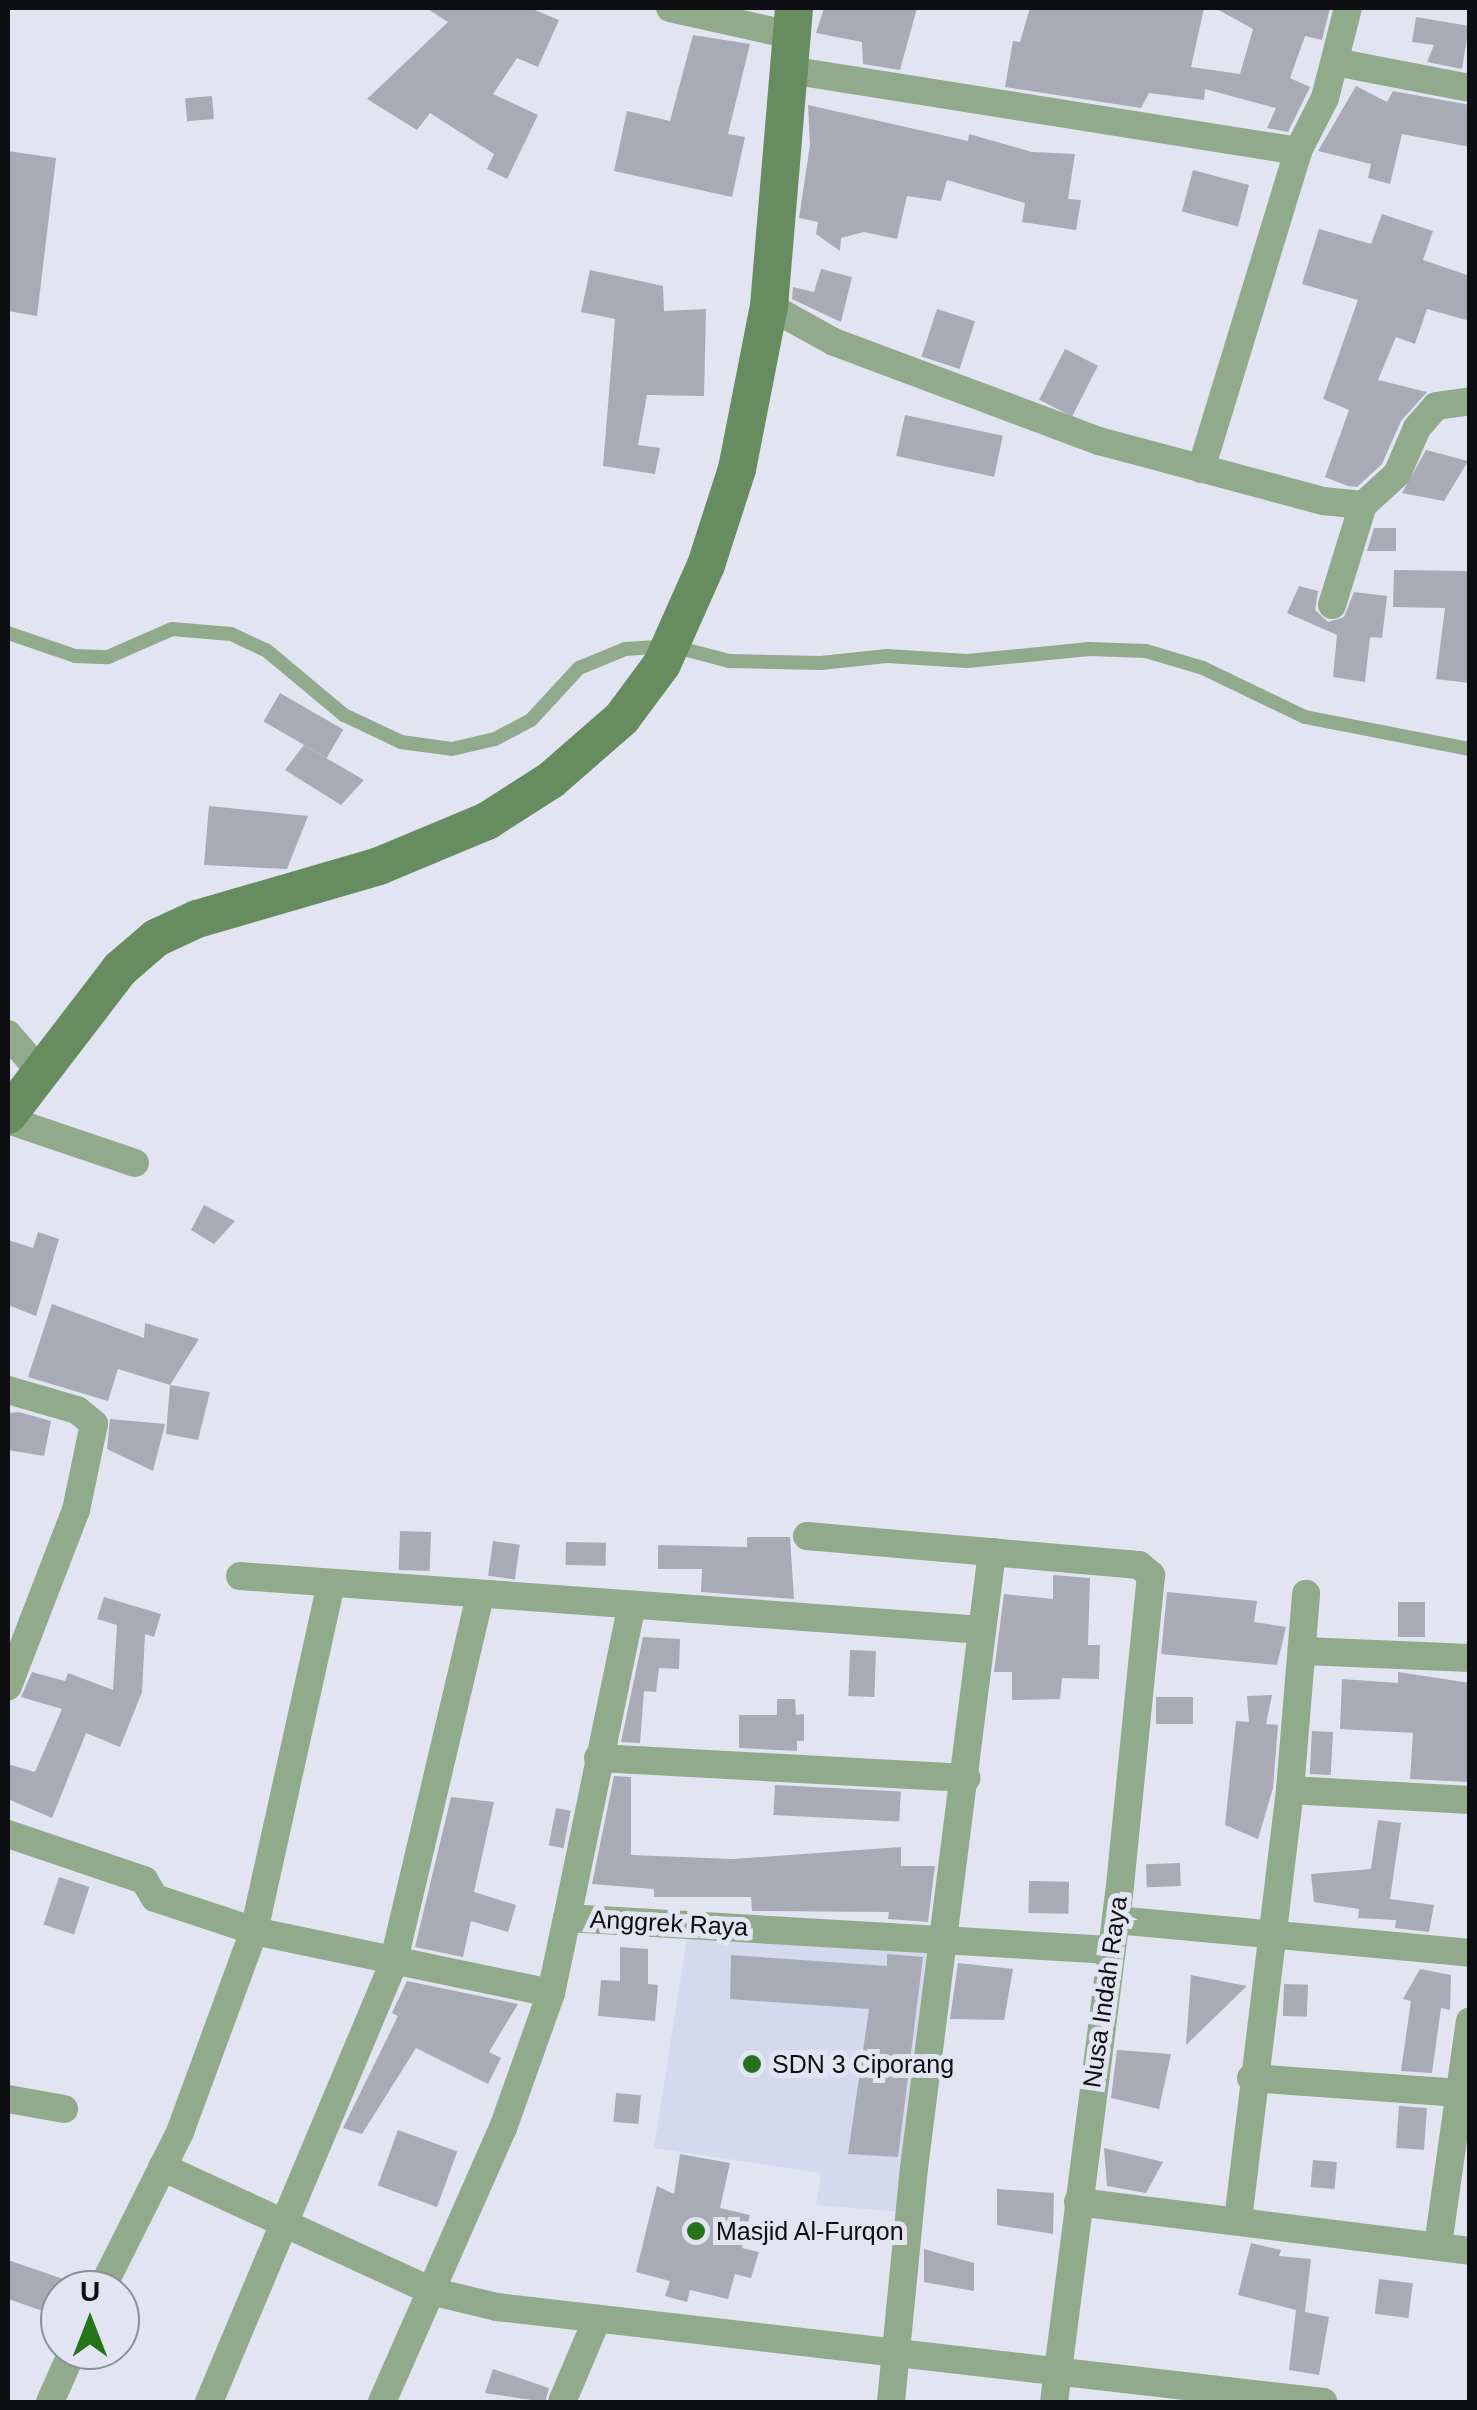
<!DOCTYPE html>
<html>
<head>
<meta charset="utf-8">
<style>
  body { margin:0 }
  #map { position:relative; width:1477px; height:2410px; overflow:hidden; background:#e2e4f2; font-family:Arial,sans-serif }
  div>[style] { position:absolute }
  [style*='--x'] { left:calc(var(--x)*1px); top:calc(var(--y)*1px); width:calc(var(--w)*1px); rotate:calc(var(--a)*1deg) }
  .built>* { inset:0; background:#d5d9ed }
  .building>* { inset:0; background:#a8aab6; transform-origin:0 0 }
  .lane>* { height:14px; margin:-7px; padding:0 7px; transform-origin:7px; border-radius:7px; background:#90aa8b }
  .street>* { height:28px; margin:-14px; padding:0 14px; transform-origin:14px; border-radius:14px; background:#90aa8b }
  .secondary>* { height:38px; margin:-19px; padding:0 19px; transform-origin:19px; border-radius:19px; background:#668c60 }
  .dots>* { width:28px; height:28px; translate:-50% -50%; box-sizing:border-box; border:5px solid #e2e4f2; border-radius:50% }
  span { translate:-50% -50%; white-space:nowrap; text-align:center; line-height:1.15; -webkit-text-stroke:10px #e2e4f2; paint-order:stroke }
  .street-label { font-size:25px; color:#0d0e12 }
  .poi-label { font-size:25px; color:#0d0e12 }
  .left { translate:0 -50%; text-align:left }
  .frame { position:absolute; inset:0; border:10px solid #0d0e12; pointer-events:none }
  .north { position:absolute; left:40px; top:2270px; width:100px; height:100px; box-sizing:border-box; background:#e2e4f2; border:2px solid #8d8e98; border-radius:50%; rotate:0deg; font-size:28px; font-weight:700; line-height:40px; text-align:center; color:#0d0e12 }
  .north::after { content:''; display:block; margin:auto; width:35px; height:45px; background:#26741a; clip-path:polygon(50% 0,100% 100%,50% 72%,0 100%) }
</style>
</head>
<body>
<div id="map">
  <div class="built">
    <div style="clip-path:polygon(689px 1925px,949px 1941px,915px 2213px,816px 2205px,821px 2173px,654px 2148px)"></div>
  </div>
  <div class="building">
    <div style="clip-path:polygon(426px 8px,530px 8px,559px 20px,538px 67px,517px 58px,493px 94px,538px 115px,507px 179px,487px 169px,494px 154px,430px 113px,417px 130px,367px 99px,448px 22px)"></div>
    <div style="clip-path:polygon(824px 8px,917px 8px,900px 70px,863px 64px,862px 42px,816px 33px)"></div>
    <div style="clip-path:polygon(1030px 8px,1204px 8px,1191px 67px,1240px 74px,1253px 29px,1215px 8px,1330px 8px,1322px 40px,1305px 36px,1290px 78px,1310px 87px,1288px 132px,1267px 128px,1276px 108px,1205px 89px,1204px 100px,1149px 93px,1141px 108px,1005px 87px,1013px 41px,1020px 42px)"></div>
    <div style="clip-path:polygon(1416px 17px,1469px 26px,1462px 69px,1427px 62px,1434px 45px,1412px 42px)"></div>
    <div style="clip-path:polygon(693px 35px,750px 44px,728px 134px,745px 137px,732px 197px,614px 171px,627px 111px,670px 121px)"></div>
    <div style="clip-path:polygon(1356px 86px,1387px 102px,1393px 91px,1470px 105px,1470px 147px,1402px 134px,1390px 184px,1368px 178px,1371px 164px,1318px 151px)"></div>
    <div style="left:212px;top:96px;width:23px;height:27px;rotate:85deg"></div>
    <div style="clip-path:polygon(808px 105px,968px 141px,969px 134px,1032px 152px,1075px 154px,1068px 199px,1081px 200px,1076px 230px,1022px 222px,1025px 203px,947px 180px,941px 201px,907px 196px,897px 239px,864px 232px,841px 238px,840px 251px,816px 234px,818px 222px,799px 218px,810px 145px)"></div>
    <div style="clip-path:polygon(8px 151px,56px 158px,37px 316px,8px 311px)"></div>
    <div style="left:1193px;top:170px;width:58px;height:43px;rotate:15deg"></div>
    <div style="clip-path:polygon(1382px 214px,1433px 231px,1423px 260px,1470px 276px,1470px 321px,1427px 309px,1415px 344px,1396px 337px,1378px 380px,1427px 392px,1401px 421px,1382px 464px,1357px 487px,1348px 486px,1325px 477px,1349px 410px,1323px 399px,1358px 300px,1302px 284px,1319px 229px,1371px 244px)"></div>
    <div style="clip-path:polygon(821px 269px,852px 277px,841px 322px,792px 299px,793px 287px,814px 292px)"></div>
    <div style="clip-path:polygon(590px 270px,663px 286px,664px 311px,706px 309px,704px 396px,647px 395px,638px 445px,660px 448px,655px 474px,603px 466px,615px 319px,581px 312px)"></div>
    <div style="left:937px;top:309px;width:40px;height:50px;rotate:18deg"></div>
    <div style="left:1065px;top:349px;width:37px;height:57px;rotate:27deg"></div>
    <div style="left:905px;top:415px;width:100px;height:42px;rotate:12deg"></div>
    <div style="clip-path:polygon(1426px 450px,1468px 461px,1444px 501px,1402px 493px)"></div>
    <div style="clip-path:polygon(1374px 528px,1396px 528px,1396px 551px,1367px 551px)"></div>
    <div style="clip-path:polygon(1394px 570px,1470px 571px,1470px 683px,1436px 679px,1445px 608px,1393px 607px)"></div>
    <div style="clip-path:polygon(1299px 586px,1318px 591px,1315px 610px,1328px 622px,1344px 617px,1354px 592px,1387px 596px,1382px 638px,1370px 637px,1365px 682px,1333px 677px,1337px 635px,1287px 613px)"></div>
    <div style="left:280px;top:693px;width:73px;height:33px;rotate:30deg"></div>
    <div style="clip-path:polygon(304px 745px,364px 780px,341px 805px,285px 770px)"></div>
    <div style="clip-path:polygon(209px 806px,308px 816px,287px 869px,204px 865px)"></div>
    <div style="clip-path:polygon(204px 1205px,235px 1221px,214px 1244px,191px 1230px)"></div>
    <div style="clip-path:polygon(38px 1232px,59px 1239px,36px 1316px,8px 1305px,8px 1240px,33px 1248px)"></div>
    <div style="clip-path:polygon(52px 1304px,144px 1338px,145px 1323px,199px 1339px,170px 1385px,118px 1369px,108px 1401px,28px 1377px)"></div>
    <div style="clip-path:polygon(170px 1385px,210px 1392px,198px 1440px,166px 1434px)"></div>
    <div style="clip-path:polygon(19px 1412px,51px 1421px,44px 1456px,8px 1450px,8px 1413px)"></div>
    <div style="clip-path:polygon(110px 1419px,165px 1424px,153px 1471px,107px 1449px)"></div>
    <div style="left:400px;top:1531px;width:31px;height:39px;rotate:2deg"></div>
    <div style="clip-path:polygon(747px 1537px,790px 1537px,794px 1599px,701px 1592px,702px 1569px,658px 1569px,658px 1545px,747px 1547px)"></div>
    <div style="left:493px;top:1541px;width:27px;height:35px;rotate:8deg"></div>
    <div style="left:566px;top:1542px;width:40px;height:23px;rotate:1deg"></div>
    <div style="clip-path:polygon(1053px 1575px,1090px 1578px,1088px 1645px,1100px 1645px,1099px 1679px,1062px 1678px,1060px 1699px,1012px 1700px,1012px 1672px,994px 1672px,1004px 1594px,1053px 1599px)"></div>
    <div style="clip-path:polygon(1167px 1592px,1257px 1601px,1254px 1622px,1286px 1627px,1277px 1665px,1161px 1654px)"></div>
    <div style="clip-path:polygon(104px 1597px,161px 1614px,154px 1637px,145px 1634px,142px 1692px,120px 1747px,86px 1733px,52px 1818px,8px 1799px,8px 1764px,35px 1772px,62px 1709px,21px 1697px,32px 1672px,65px 1681px,68px 1673px,113px 1690px,117px 1625px,97px 1619px)"></div>
    <div style="left:1398px;top:1602px;width:27px;height:35px"></div>
    <div style="clip-path:polygon(643px 1637px,680px 1639px,679px 1669px,659px 1668px,656px 1692px,644px 1691px,640px 1743px,621px 1742px)"></div>
    <div style="left:850px;top:1650px;width:26px;height:46px;rotate:2deg"></div>
    <div style="clip-path:polygon(1398px 1672px,1470px 1683px,1469px 1782px,1410px 1779px,1413px 1733px,1340px 1729px,1342px 1679px,1398px 1683px)"></div>
    <div style="clip-path:polygon(1272px 1695px,1266px 1724px,1278px 1725px,1273px 1788px,1258px 1839px,1225px 1825px,1236px 1721px,1249px 1722px,1247px 1696px)"></div>
    <div style="left:1193px;top:1697px;width:27px;height:37px;rotate:90deg"></div>
    <div style="clip-path:polygon(777px 1699px,795px 1699px,796px 1715px,804px 1714px,804px 1741px,797px 1741px,797px 1751px,739px 1748px,739px 1715px,777px 1715px)"></div>
    <div style="left:1312px;top:1731px;width:21px;height:43px;rotate:3deg"></div>
    <div style="clip-path:polygon(614px 1776px,631px 1777px,631px 1855px,733px 1859px,901px 1847px,901px 1866px,935px 1866px,928px 1922px,888px 1919px,889px 1912px,752px 1911px,751px 1897px,654px 1897px,654px 1889px,592px 1884px)"></div>
    <div style="left:775px;top:1785px;width:126px;height:30px;rotate:3deg"></div>
    <div style="clip-path:polygon(451px 1797px,494px 1802px,474px 1892px,516px 1905px,508px 1932px,471px 1921px,463px 1957px,415px 1947px)"></div>
    <div style="left:556px;top:1808px;width:15px;height:38px;rotate:11deg"></div>
    <div style="clip-path:polygon(1378px 1820px,1401px 1823px,1390px 1899px,1434px 1905px,1429px 1932px,1395px 1928px,1396px 1920px,1358px 1918px,1359px 1909px,1314px 1902px,1311px 1874px,1371px 1869px)"></div>
    <div style="left:1180px;top:1863px;width:23px;height:34px;rotate:88deg"></div>
    <div style="left:59px;top:1877px;width:32px;height:50px;rotate:18deg"></div>
    <div style="left:1029px;top:1881px;width:40px;height:32px;rotate:1deg"></div>
    <div style="clip-path:polygon(620px 1947px,648px 1949px,648px 1984px,658px 1985px,655px 2021px,598px 2016px,601px 1980px,620px 1981px)"></div>
    <div style="clip-path:polygon(887px 1954px,923px 1957px,898px 2157px,848px 2154px,869px 2009px,730px 1999px,731px 1955px,887px 1966px)"></div>
    <div style="clip-path:polygon(958px 1963px,1013px 1969px,1004px 2020px,950px 2019px)"></div>
    <div style="clip-path:polygon(1420px 1969px,1451px 1975px,1450px 2010px,1441px 2008px,1432px 2073px,1401px 2071px,1411px 2001px,1403px 1999px)"></div>
    <div style="clip-path:polygon(1191px 1975px,1247px 1986px,1186px 2045px)"></div>
    <div style="clip-path:polygon(407px 1981px,518px 2004px,489px 2052px,501px 2058px,488px 2084px,416px 2048px,362px 2134px,343px 2128px,398px 2016px,392px 2013px)"></div>
    <div style="left:1284px;top:1984px;width:24px;height:32px;rotate:2deg"></div>
    <div style="clip-path:polygon(1117px 2050px,1171px 2054px,1159px 2109px,1111px 2098px)"></div>
    <div style="left:616px;top:2093px;width:25px;height:29px;rotate:5deg"></div>
    <div style="left:1399px;top:2106px;width:28px;height:42px;rotate:4deg"></div>
    <div style="left:398px;top:2130px;width:63px;height:59px;rotate:20deg"></div>
    <div style="clip-path:polygon(1104px 2148px,1163px 2162px,1146px 2193px,1107px 2186px)"></div>
    <div style="clip-path:polygon(680px 2154px,730px 2163px,720px 2208px,750px 2215px,742px 2248px,759px 2252px,751px 2278px,735px 2274px,728px 2299px,690px 2290px,687px 2302px,665px 2296px,670px 2281px,636px 2272px,657px 2186px,674px 2194px)"></div>
    <div style="left:1313px;top:2160px;width:24px;height:27px;rotate:5deg"></div>
    <div style="clip-path:polygon(997px 2189px,1054px 2193px,1053px 2234px,997px 2225px)"></div>
    <div style="clip-path:polygon(1251px 2243px,1281px 2250px,1279px 2256px,1311px 2259px,1305px 2312px,1329px 2317px,1319px 2375px,1289px 2370px,1296px 2310px,1238px 2295px)"></div>
    <div style="clip-path:polygon(924px 2249px,974px 2263px,974px 2291px,924px 2282px)"></div>
    <div style="clip-path:polygon(8px 2260px,69px 2281px,60px 2290px,57px 2316px,8px 2299px)"></div>
    <div style="left:1379px;top:2279px;width:34px;height:35px;rotate:7deg"></div>
    <div style="clip-path:polygon(493px 2369px,549px 2388px,545px 2402px,485px 2393px)"></div>
  </div>
  <div class="lane">
    <div style="--x:8;--y:633;--w:71;--a:18.9"></div>
    <div style="--x:75;--y:656;--w:33;--a:2"></div>
    <div style="--x:108;--y:657;--w:70;--a:-23.6"></div>
    <div style="--x:172;--y:629;--w:59;--a:4.8"></div>
    <div style="--x:231;--y:634;--w:38;--a:25"></div>
    <div style="--x:266;--y:650;--w:102;--a:39.8"></div>
    <div style="--x:344;--y:715;--w:63;--a:25.3"></div>
    <div style="--x:401;--y:742;--w:51;--a:7.8"></div>
    <div style="--x:452;--y:749;--w:44;--a:-13.1"></div>
    <div style="--x:495;--y:739;--w:41;--a:-27.8"></div>
    <div style="--x:531;--y:720;--w:71;--a:-47.3"></div>
    <div style="--x:579;--y:668;--w:50;--a:-22.4"></div>
    <div style="--x:625;--y:649;--w:47;--a:-3.7"></div>
    <div style="--x:672;--y:646;--w:59;--a:14.7"></div>
    <div style="--x:729;--y:661;--w:92;--a:1.2"></div>
    <div style="--x:821;--y:663;--w:66;--a:-6.1"></div>
    <div style="--x:887;--y:656;--w:80;--a:3.6"></div>
    <div style="--x:967;--y:661;--w:123;--a:-5.6"></div>
    <div style="--x:1089;--y:649;--w:57;--a:2"></div>
    <div style="--x:1146;--y:651;--w:59;--a:16.6"></div>
    <div style="--x:1203;--y:668;--w:113;--a:25.7"></div>
    <div style="--x:1305;--y:717;--w:168;--a:11"></div>
  </div>
  <div class="street">
    <div style="--x:670;--y:8;--w:124;--a:12.6"></div>
    <div style="--x:1335;--y:62;--w:137;--a:10.9"></div>
    <div style="--x:789;--y:70;--w:515;--a:9.04"></div>
    <div style="--x:769;--y:306;--w:74;--a:29"></div>
    <div style="--x:834;--y:342;--w:283;--a:20.5"></div>
    <div style="--x:1099;--y:441;--w:232;--a:15"></div>
    <div style="--x:1323;--y:501;--w:40;--a:5.7"></div>
    <div style="--x:1363;--y:505;--w:46;--a:-42.4"></div>
    <div style="--x:1397;--y:474;--w:50;--a:-66.5"></div>
    <div style="--x:1417;--y:428;--w:29;--a:-49"></div>
    <div style="--x:1436;--y:406;--w:34;--a:-8"></div>
    <div style="--x:1201;--y:469;--w:332;--a:-73"></div>
    <div style="--x:1298;--y:151;--w:59;--a:-63"></div>
    <div style="--x:1325;--y:98;--w:93;--a:-75.7"></div>
    <div style="--x:1332;--y:605;--w:105;--a:-72.8"></div>
    <div style="--x:8;--y:1034;--w:52;--a:49.6"></div>
    <div style="--x:8;--y:1120;--w:134;--a:18.7"></div>
    <div style="--x:8;--y:1390;--w:72;--a:16.2"></div>
    <div style="--x:77;--y:1410;--w:22;--a:39"></div>
    <div style="--x:94;--y:1424;--w:88;--a:101.8"></div>
    <div style="--x:76;--y:1510;--w:189;--a:111.1"></div>
    <div style="--x:807;--y:1536;--w:333;--a:5"></div>
    <div style="--x:1139;--y:1565;--w:16;--a:40"></div>
    <div style="--x:1151;--y:1575;--w:321;--a:95.7"></div>
    <div style="--x:1119;--y:1894;--w:512;--a:97.29"></div>
    <div style="--x:240;--y:1576;--w:744;--a:4.16"></div>
    <div style="--x:1304;--y:1651;--w:166;--a:2.4"></div>
    <div style="--x:598;--y:1758;--w:369;--a:3.1"></div>
    <div style="--x:1290;--y:1790;--w:180;--a:3.2"></div>
    <div style="--x:8;--y:1834;--w:144;--a:18.7"></div>
    <div style="--x:144;--y:1880;--w:21;--a:59"></div>
    <div style="--x:155;--y:1898;--w:104;--a:18.4"></div>
    <div style="--x:254;--y:1931;--w:303;--a:11.8"></div>
    <div style="--x:567;--y:1918;--w:316;--a:-78.3"></div>
    <div style="--x:1116;--y:1920;--w:356;--a:5.3"></div>
    <div style="--x:1251;--y:2078;--w:209;--a:4.1"></div>
    <div style="--x:8;--y:2099;--w:57;--a:10.1"></div>
    <div style="--x:162;--y:2167;--w:299;--a:24.7"></div>
    <div style="--x:434;--y:2292;--w:65;--a:13.4"></div>
    <div style="--x:497;--y:2307;--w:832;--a:6.55"></div>
    <div style="--x:1078;--y:2202;--w:395;--a:7.1"></div>
    <div style="--x:1238;--y:2220;--w:433;--a:-83.1"></div>
    <div style="--x:1290;--y:1790;--w:197;--a:-85.3"></div>
    <div style="--x:1438;--y:2245;--w:226;--a:-81.9"></div>
    <div style="--x:101;--y:2290;--w:177;--a:-63.4"></div>
    <div style="--x:180;--y:2132;--w:214;--a:-69.8"></div>
    <div style="--x:254;--y:1931;--w:354;--a:-77.5"></div>
    <div style="--x:50;--y:2402;--w:57;--a:-66.1"></div>
    <div style="--x:209;--y:2402;--w:475;--a:-67.2"></div>
    <div style="--x:393;--y:1964;--w:377;--a:-76.7"></div>
    <div style="--x:382;--y:2402;--w:300;--a:-66.2"></div>
    <div style="--x:503;--y:2128;--w:143;--a:-70.4"></div>
    <div style="--x:551;--y:1993;--w:77;--a:-78"></div>
    <div style="--x:567;--y:1918;--w:544;--a:3.37"></div>
    <div style="--x:562;--y:2402;--w:90;--a:-67.1"></div>
    <div style="--x:891;--y:2402;--w:235;--a:-84.4"></div>
    <div style="--x:914;--y:2168;--w:621;--a:-82.78"></div>
  </div>
  <div class="secondary">
    <div style="--x:8;--y:1115;--w:184;--a:-52.5"></div>
    <div style="--x:120;--y:969;--w:48;--a:-40.7"></div>
    <div style="--x:156;--y:938;--w:45;--a:-24.9"></div>
    <div style="--x:197;--y:919;--w:190;--a:-16.2"></div>
    <div style="--x:379;--y:866;--w:117;--a:-22.6"></div>
    <div style="--x:487;--y:821;--w:76;--a:-32.6"></div>
    <div style="--x:551;--y:780;--w:94;--a:-41.1"></div>
    <div style="--x:622;--y:718;--w:67;--a:-53.5"></div>
    <div style="--x:662;--y:664;--w:108;--a:-66"></div>
    <div style="--x:706;--y:565;--w:101;--a:-72.1"></div>
    <div style="--x:737;--y:469;--w:166;--a:-78.9"></div>
    <div style="--x:769;--y:306;--w:299;--a:-85.2"></div>
  </div>
  <div class="dots">
    <div style="left:752px;top:2064px;background:#26741a"></div>
    <div style="left:696px;top:2231px;background:#26741a"></div>
  </div>
  <div class="street-label">
    <span style="left:669px;top:1923px;rotate:3deg">Anggrek Raya</span>
    <span style="left:1105px;top:1992px;rotate:-82deg">Nusa Indah Raya</span>
  </div>
  <div class="poi-label">
    <span class="left" style="left:772px;top:2064px">SDN 3 Ciporang</span>
    <span class="left" style="left:716px;top:2231px">Masjid Al-Furqon</span>
  </div>
  <div class="frame"></div>
  <div class="north">U</div>
</div>
</body>
</html>
